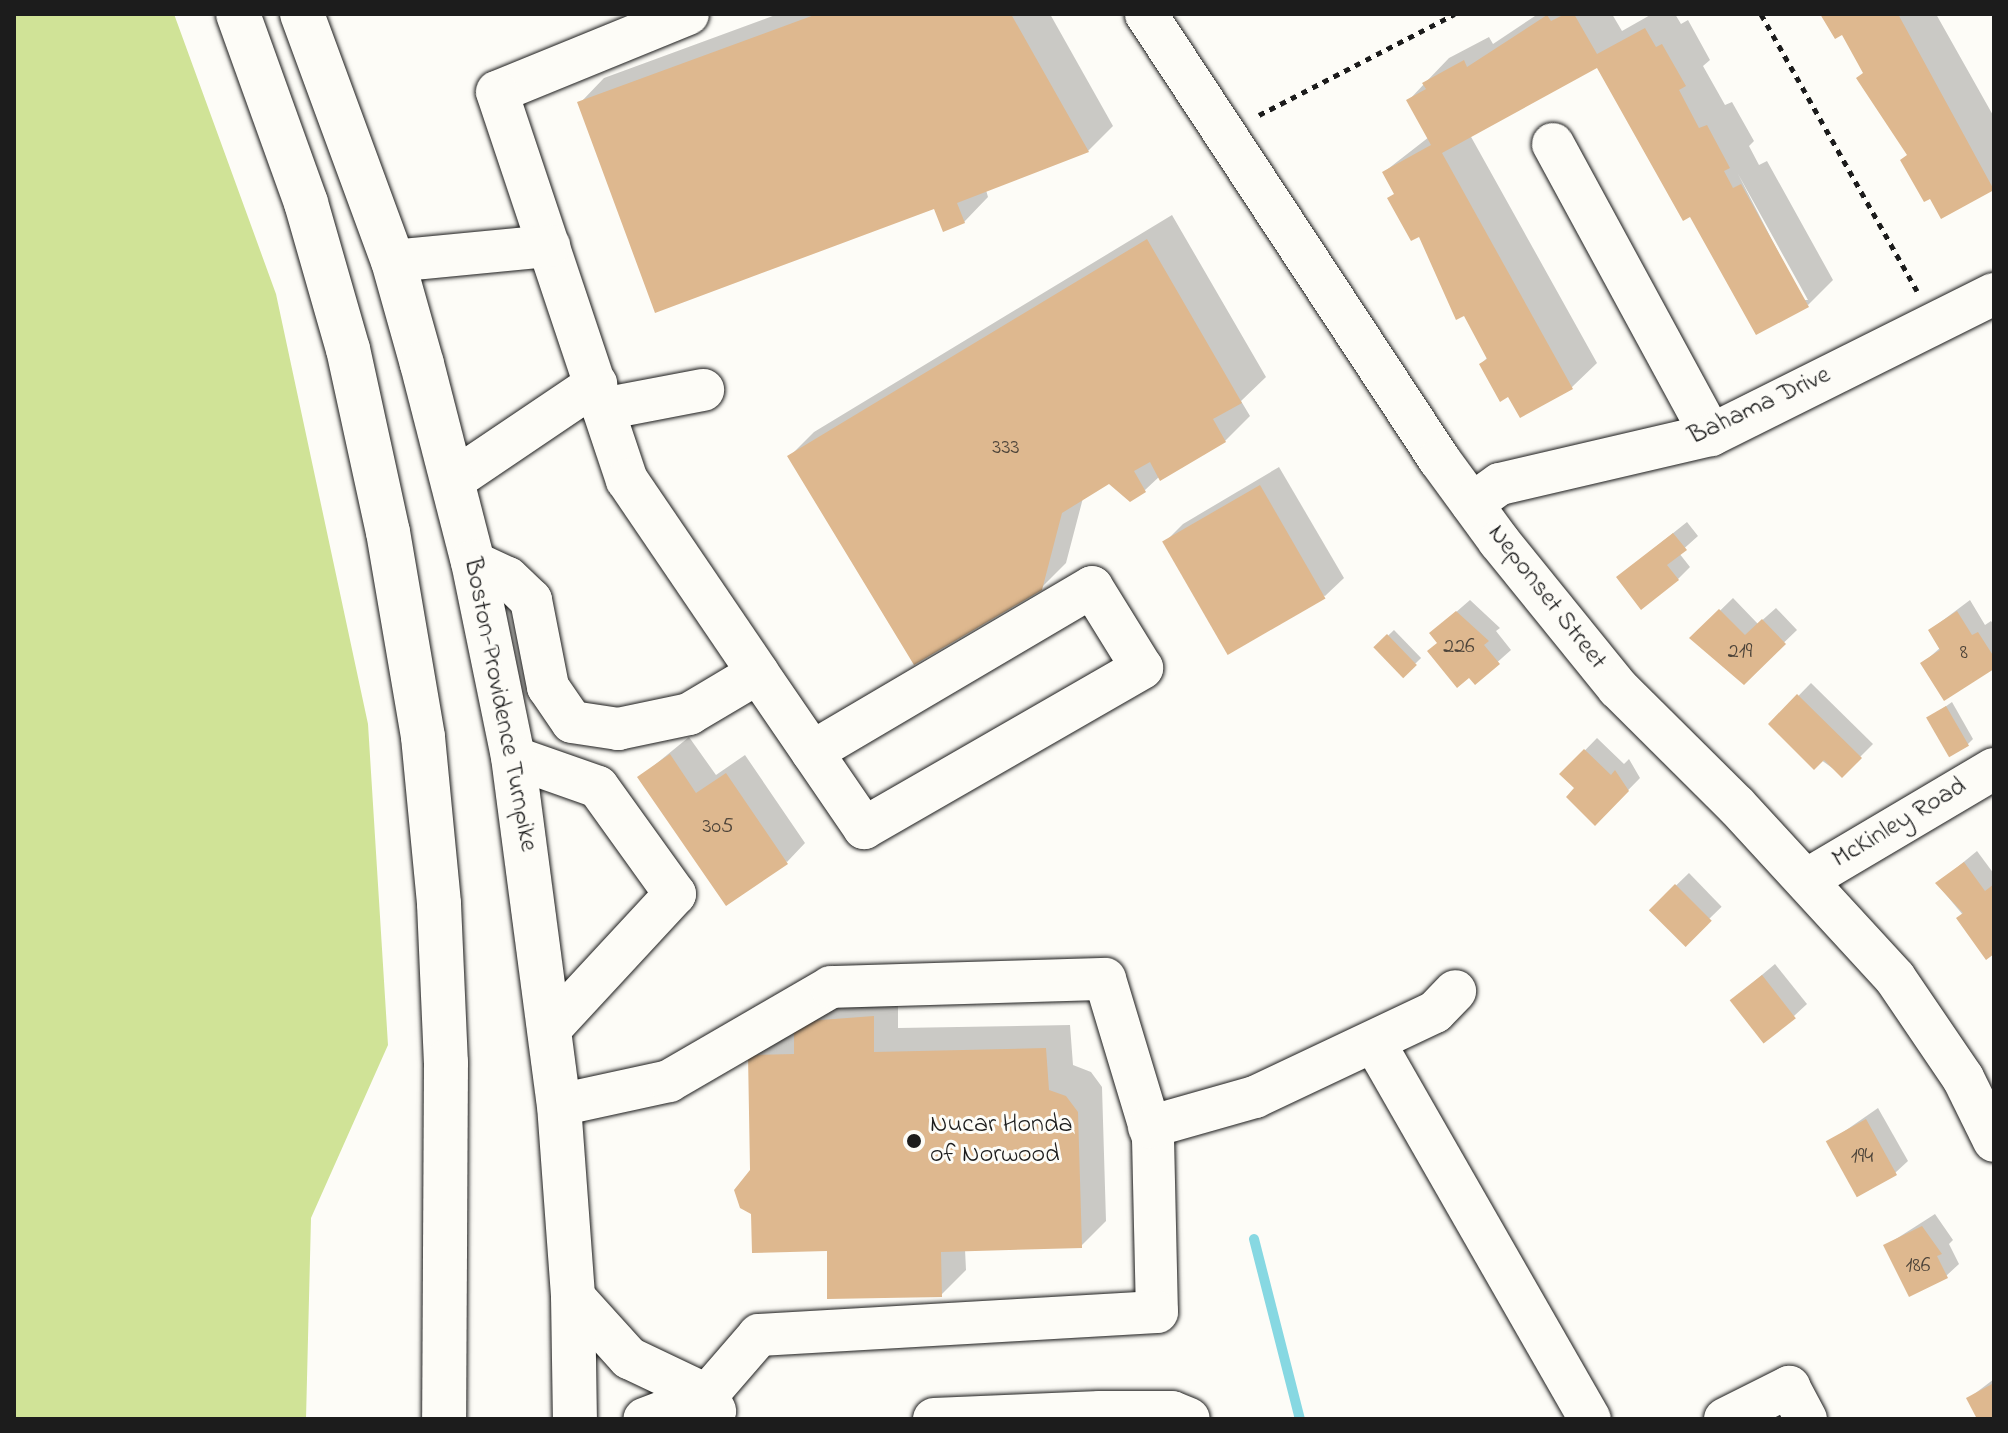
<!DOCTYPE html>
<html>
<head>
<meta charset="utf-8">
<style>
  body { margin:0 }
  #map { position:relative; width:2008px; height:1433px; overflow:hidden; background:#fdfcf7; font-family:"Indie Flower",sans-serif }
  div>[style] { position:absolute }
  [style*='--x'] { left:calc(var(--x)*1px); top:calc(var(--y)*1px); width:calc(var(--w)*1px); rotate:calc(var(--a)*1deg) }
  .green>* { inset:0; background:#d0e397 }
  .shadow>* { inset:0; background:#0003; transform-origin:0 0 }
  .stream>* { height:10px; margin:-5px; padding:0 5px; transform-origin:5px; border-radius:5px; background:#87d8e2 }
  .building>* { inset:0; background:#deb88f; transform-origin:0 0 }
  .path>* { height:5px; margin-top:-2.5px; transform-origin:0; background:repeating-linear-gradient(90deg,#1c1c1c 0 6px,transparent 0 12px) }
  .roads { filter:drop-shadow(0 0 2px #1c1c1c) drop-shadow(0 0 2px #1c1c1c) }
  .minor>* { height:42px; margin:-21px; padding:0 21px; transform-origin:21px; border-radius:21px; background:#fdfcf7 }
  .major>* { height:44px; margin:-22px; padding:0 22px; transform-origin:22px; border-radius:22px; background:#fdfcf7 }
  .dots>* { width:22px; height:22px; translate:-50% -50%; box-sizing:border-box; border:4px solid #fdfcf7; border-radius:50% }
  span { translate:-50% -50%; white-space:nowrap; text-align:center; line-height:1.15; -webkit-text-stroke:6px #fdfcf7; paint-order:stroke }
  .number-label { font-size:22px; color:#4c4339 }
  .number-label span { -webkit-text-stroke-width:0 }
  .street-label { font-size:26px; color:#1c1c1c }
  .poi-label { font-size:26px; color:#1c1c1c }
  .left { translate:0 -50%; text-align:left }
  .frame { position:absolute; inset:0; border:16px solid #1c1c1c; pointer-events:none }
</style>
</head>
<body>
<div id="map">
  <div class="green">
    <div style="clip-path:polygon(14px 14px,174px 14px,276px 294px,368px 724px,388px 1045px,311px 1218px,306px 1419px,14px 1419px)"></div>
  </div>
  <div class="shadow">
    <div style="clip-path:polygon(778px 14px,1050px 14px,1113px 126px,1088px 151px,986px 190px,988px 197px,964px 222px,936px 207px,580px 103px,604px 78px)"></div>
    <div style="clip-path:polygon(evenodd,1538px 14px,1612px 14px,1622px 31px,1652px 14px,1675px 14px,1681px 24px,1688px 20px,1710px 60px,1703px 66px,1725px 105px,1732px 102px,1754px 141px,1749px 146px,1759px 165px,1767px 161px,1833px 280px,1808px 305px,1691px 214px,1598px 65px,1470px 135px,1597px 363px,1572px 387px,1509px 394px,1481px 364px,1488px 357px,1384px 172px,1429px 137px,1409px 100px,1425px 83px,1449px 58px,1489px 37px,1493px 44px,1538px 14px,1738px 174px,1808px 300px,1803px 300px,1738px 174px)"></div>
    <div style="clip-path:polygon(1823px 14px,1936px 14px,1994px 117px,1994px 187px,1942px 216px,1842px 33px)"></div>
    <div style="clip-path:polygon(1172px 215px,1266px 377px,1241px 401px,1250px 416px,1225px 441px,1160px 476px,1145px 490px,1109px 482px,1083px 498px,1066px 563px,1041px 588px,790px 456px,814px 432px)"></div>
    <div style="clip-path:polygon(1279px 467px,1344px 578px,1325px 596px,1165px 542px,1183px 524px)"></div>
    <div style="clip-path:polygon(1687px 522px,1698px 536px,1679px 553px,1690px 567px,1678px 579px,1618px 577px)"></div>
    <div style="clip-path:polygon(1733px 598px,1758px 624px,1776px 608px,1797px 630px,1743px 682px,1692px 638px)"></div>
    <div style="clip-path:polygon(1470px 600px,1500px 628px,1496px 631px,1511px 650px,1475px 682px,1432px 633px)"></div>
    <div style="clip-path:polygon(1970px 600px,1985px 625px,1991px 621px,1994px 625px,1994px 667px,1923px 663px,1941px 647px,1930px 630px)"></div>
    <div style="left:1394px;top:630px;width:39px;height:25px;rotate:46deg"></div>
    <div style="clip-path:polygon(1811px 683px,1873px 744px,1842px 775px,1771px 724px)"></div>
    <div style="clip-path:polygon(1952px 702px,1973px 739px,1967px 745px,1929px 718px)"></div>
    <div style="clip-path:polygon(689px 737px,716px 775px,745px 755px,805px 843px,787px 862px,640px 777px)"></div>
    <div style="clip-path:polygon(1597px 738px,1624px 764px,1629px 759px,1640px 778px,1595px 824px,1576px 788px,1562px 774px)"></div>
    <div style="clip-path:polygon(1977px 851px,1994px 874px,1994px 952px,1937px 884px)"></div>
    <div style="left:1689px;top:873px;width:47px;height:53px;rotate:46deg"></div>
    <div style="clip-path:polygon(1775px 964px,1807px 1004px,1794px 1016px,1732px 1000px)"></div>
    <div style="clip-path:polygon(898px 992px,898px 1028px,1070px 1025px,1073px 1065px,1091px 1072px,1102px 1087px,1106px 1221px,1081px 1246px,965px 1249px,966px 1270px,941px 1295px,829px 1249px,752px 1170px,750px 1056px,821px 998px)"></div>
    <div style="clip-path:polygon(1878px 1108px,1908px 1161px,1895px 1173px,1829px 1142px)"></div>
    <div style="clip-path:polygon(1935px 1214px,1953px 1240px,1949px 1244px,1959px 1264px,1946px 1276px,1885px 1246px)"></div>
    <div style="clip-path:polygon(1994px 1379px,1994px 1419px,1979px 1419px,1969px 1398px)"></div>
  </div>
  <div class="stream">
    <div style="--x:1254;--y:1239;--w:186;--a:75.7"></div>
  </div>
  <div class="building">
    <div style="clip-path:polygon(817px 14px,1011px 14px,1089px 152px,957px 203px,965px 223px,943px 232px,934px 209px,655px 313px,577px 102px)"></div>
    <div style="clip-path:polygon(1565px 14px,1574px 14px,1597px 54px,1645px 28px,1656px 47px,1662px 44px,1686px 86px,1679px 90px,1699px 128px,1707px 125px,1730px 168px,1724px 171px,1733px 188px,1741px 184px,1809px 307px,1756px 335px,1690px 217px,1683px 221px,1597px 68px,1442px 153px,1573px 389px,1520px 418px,1508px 397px,1500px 402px,1479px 364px,1487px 359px,1464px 316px,1456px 320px,1419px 237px,1411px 241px,1387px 198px,1394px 194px,1382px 172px,1431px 145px,1406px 100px,1426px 89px,1422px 83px,1464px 60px,1467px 67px,1547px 15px,1551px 21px)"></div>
    <div style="clip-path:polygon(1820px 14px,1898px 14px,1994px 190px,1941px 219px,1930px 199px,1924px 202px,1900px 160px,1907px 155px,1856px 78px,1863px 73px,1842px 35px,1835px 39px)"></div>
    <div style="clip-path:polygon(1147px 239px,1242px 403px,1213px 419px,1226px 442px,1160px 481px,1150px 462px,1134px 471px,1146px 492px,1130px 502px,1109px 484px,1062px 513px,1042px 590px,914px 665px,787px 456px)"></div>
    <div style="left:1260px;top:485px;width:131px;height:113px;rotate:60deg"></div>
    <div style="clip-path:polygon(1673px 533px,1687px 550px,1667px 565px,1679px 580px,1641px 610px,1616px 577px)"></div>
    <div style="clip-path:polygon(1719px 609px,1745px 635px,1762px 619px,1786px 644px,1744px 685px,1689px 638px)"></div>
    <div style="clip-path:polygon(1456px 611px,1489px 641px,1484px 645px,1500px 664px,1475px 685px,1469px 678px,1457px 688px,1427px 651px,1437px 643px,1429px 633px)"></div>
    <div style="clip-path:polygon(1957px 611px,1972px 635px,1978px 632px,1994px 657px,1994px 669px,1944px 701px,1920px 663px,1940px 650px,1928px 630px)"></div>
    <div style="left:1387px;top:634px;width:43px;height:19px;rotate:46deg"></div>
    <div style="clip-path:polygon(1797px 694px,1862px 758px,1842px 778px,1824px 760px,1814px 770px,1768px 724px)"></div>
    <div style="left:1946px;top:706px;width:46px;height:23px;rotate:60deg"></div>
    <div style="clip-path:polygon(1584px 749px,1611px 775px,1615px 770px,1629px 791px,1595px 826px,1566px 797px,1574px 788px,1559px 774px)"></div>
    <div style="clip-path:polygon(670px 754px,696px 793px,726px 773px,788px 864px,726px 906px,637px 777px)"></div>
    <div style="clip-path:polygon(1964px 862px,1985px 891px,1994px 884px,1994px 954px,1986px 960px,1956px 918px,1963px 913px,1935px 883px)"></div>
    <div style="left:1675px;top:884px;width:52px;height:37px;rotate:45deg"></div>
    <div style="left:1762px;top:975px;width:55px;height:41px;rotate:52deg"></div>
    <div style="clip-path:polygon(874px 1016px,874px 1052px,1046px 1048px,1049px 1090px,1066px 1096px,1078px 1112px,1082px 1248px,941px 1252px,942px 1297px,827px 1299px,827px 1251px,752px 1253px,751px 1214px,740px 1208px,734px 1190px,750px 1170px,748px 1055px,794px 1054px,794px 1022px)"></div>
    <div style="left:1866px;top:1119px;width:64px;height:46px;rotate:61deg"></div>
    <div style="clip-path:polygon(1922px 1226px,1942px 1254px,1937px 1256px,1948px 1278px,1909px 1297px,1883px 1245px)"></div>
    <div style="clip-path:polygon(1994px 1383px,1994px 1419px,1977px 1419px,1966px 1398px)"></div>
  </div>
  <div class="path">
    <div style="--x:1761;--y:14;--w:318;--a:60.6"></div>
    <div style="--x:1259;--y:115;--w:220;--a:-27.3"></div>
  </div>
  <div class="roads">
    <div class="minor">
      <div style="--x:688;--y:14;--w:206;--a:157.8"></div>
      <div style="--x:497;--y:92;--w:409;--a:71.5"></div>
      <div style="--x:627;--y:480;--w:233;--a:55.8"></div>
      <div style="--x:758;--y:673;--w:188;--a:55.6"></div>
      <div style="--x:864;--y:828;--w:321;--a:-29.9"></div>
      <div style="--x:1142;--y:668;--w:95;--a:-121.7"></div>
      <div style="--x:1092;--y:587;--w:325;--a:149.5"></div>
      <div style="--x:1146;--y:14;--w:533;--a:56.64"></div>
      <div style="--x:1439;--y:459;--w:102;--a:53.8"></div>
      <div style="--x:1499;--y:541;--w:189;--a:51"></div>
      <div style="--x:1618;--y:688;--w:166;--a:44.8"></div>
      <div style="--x:1736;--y:805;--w:235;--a:47.4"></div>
      <div style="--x:1895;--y:978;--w:121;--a:55.8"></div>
      <div style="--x:1963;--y:1078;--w:70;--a:63.8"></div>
      <div style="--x:1553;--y:144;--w:331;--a:61.5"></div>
      <div style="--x:393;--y:261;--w:157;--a:-5.5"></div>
      <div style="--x:603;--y:409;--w:102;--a:-10.8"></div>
      <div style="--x:452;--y:481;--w:174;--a:-34"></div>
      <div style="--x:1472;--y:504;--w:34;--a:-36"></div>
      <div style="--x:1500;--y:484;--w:217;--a:-13.1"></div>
      <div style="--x:1711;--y:435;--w:316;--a:-26.5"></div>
      <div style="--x:473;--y:562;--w:38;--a:25"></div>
      <div style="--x:508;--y:578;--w:32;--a:44"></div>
      <div style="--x:531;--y:600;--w:89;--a:78.9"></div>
      <div style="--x:548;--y:687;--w:42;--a:55.6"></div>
      <div style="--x:572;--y:722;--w:47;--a:8.7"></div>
      <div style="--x:618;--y:729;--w:73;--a:-11.9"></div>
      <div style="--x:689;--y:714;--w:80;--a:-30.7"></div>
      <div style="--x:513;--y:757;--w:90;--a:19.4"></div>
      <div style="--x:598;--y:787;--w:132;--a:54.3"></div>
      <div style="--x:675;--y:894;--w:181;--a:132.8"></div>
      <div style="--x:1806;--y:880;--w:218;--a:-30.6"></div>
      <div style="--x:1374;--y:1042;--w:434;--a:60.2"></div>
      <div style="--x:559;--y:1105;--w:113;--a:-12.3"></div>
      <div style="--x:669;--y:1081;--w:187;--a:-30.1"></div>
      <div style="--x:831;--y:987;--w:274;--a:-1.7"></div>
      <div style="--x:1105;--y:979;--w:166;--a:73.2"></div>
      <div style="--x:1153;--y:1138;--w:174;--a:88.7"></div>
      <div style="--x:1157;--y:1312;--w:399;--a:176.7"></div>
      <div style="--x:759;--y:1335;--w:79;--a:130.9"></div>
      <div style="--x:707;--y:1395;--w:67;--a:159.1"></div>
      <div style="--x:1149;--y:1127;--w:110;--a:-15.8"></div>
      <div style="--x:1255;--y:1097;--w:199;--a:-25.3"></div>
      <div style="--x:1435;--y:1012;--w:29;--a:-46"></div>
      <div style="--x:573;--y:1296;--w:84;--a:47.9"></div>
      <div style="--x:629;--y:1358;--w:86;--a:25.4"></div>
      <div style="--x:707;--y:1395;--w:18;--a:63"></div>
      <div style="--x:934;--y:1419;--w:166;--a:-2.4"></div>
      <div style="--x:1100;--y:1412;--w:72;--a:0"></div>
      <div style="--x:1172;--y:1412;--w:18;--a:22"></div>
      <div style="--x:1725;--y:1419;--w:72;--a:-26.6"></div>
      <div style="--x:1789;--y:1387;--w:36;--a:62"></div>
    </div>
    <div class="major">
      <div style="--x:238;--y:14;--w:201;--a:70.2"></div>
      <div style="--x:306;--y:203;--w:152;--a:74"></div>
      <div style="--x:348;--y:349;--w:187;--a:77.7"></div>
      <div style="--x:388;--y:532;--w:208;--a:80.3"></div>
      <div style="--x:423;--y:737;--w:168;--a:84.5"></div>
      <div style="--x:439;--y:904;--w:158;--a:87.5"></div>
      <div style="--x:446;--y:1062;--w:357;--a:90.3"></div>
      <div style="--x:302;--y:14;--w:263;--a:69.8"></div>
      <div style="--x:393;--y:261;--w:107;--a:74.3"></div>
      <div style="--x:422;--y:364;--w:204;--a:75.6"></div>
      <div style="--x:473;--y:562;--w:199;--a:78.4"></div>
      <div style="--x:513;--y:757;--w:351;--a:82.5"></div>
      <div style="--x:559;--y:1105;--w:192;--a:85.8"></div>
      <div style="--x:573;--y:1296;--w:123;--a:89.1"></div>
    </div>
  </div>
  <div class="dots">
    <div style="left:914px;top:1141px;background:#1c1c1c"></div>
  </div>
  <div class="number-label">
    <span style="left:1006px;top:449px">333</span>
    <span style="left:1459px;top:648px">226</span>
    <span style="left:1740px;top:653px">219</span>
    <span style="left:1964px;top:654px">8</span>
    <span style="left:718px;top:828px">305</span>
    <span style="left:1862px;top:1158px">194</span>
    <span style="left:1918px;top:1267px">186</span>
  </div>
  <div class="street-label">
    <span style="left:1760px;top:407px;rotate:-25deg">Bahama Drive</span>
    <span style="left:1546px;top:598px;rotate:52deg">Neponset Street</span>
    <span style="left:499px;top:705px;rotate:79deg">Boston-Providence Turnpike</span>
    <span style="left:1900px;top:824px;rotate:-31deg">McKinley Road</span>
  </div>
  <div class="poi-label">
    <span class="left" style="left:930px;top:1141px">Nucar Honda<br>of Norwood</span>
  </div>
  <div class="frame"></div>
</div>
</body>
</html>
